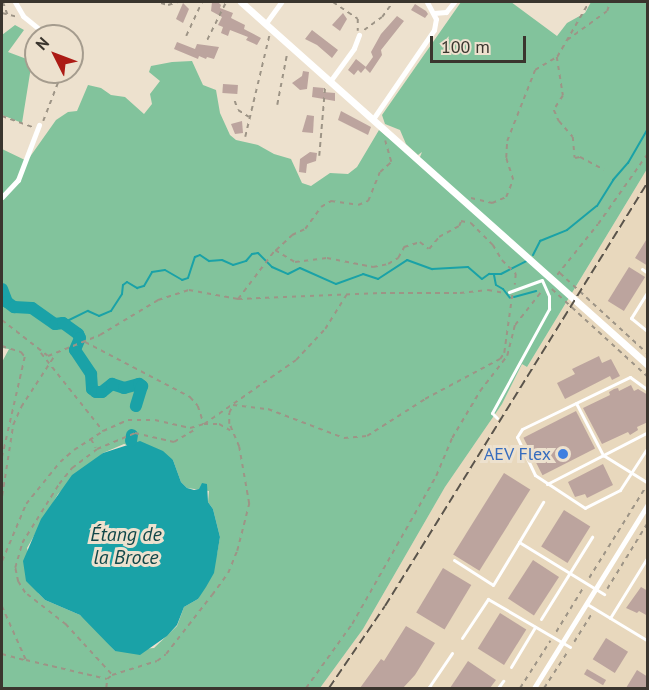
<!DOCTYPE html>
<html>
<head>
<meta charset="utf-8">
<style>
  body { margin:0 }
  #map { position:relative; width:649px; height:690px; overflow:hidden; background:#ede1ce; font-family:"PT Sans",sans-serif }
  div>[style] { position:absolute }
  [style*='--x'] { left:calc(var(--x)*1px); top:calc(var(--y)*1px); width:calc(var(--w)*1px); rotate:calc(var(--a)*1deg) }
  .built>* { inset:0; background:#e8d8bd }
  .green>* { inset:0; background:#82c39c }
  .water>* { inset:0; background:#1aa2a7 }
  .stream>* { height:2px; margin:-1px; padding:0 1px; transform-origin:1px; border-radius:1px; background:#1aa2a7 }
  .river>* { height:12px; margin:-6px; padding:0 6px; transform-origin:6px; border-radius:6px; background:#1aa2a7 }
  .building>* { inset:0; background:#bca49e; transform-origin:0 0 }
  .path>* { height:1.5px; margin-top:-0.75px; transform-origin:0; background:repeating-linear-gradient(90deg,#9d9486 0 4.5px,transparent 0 9px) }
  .service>* { height:3px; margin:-1.5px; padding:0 1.5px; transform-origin:1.5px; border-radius:1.5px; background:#fff }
  .minor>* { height:5px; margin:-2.5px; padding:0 2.5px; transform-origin:2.5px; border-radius:2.5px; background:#fff }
  .tertiary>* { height:7px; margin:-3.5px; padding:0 3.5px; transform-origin:3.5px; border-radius:3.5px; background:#fff }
  .rail>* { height:2px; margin-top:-1px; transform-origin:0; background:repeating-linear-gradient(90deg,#5a544b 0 9px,transparent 0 13.5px) }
  .dots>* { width:16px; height:16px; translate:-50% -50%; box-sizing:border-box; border:3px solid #ede1ce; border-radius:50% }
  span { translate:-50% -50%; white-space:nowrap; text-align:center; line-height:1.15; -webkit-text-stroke:6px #ede1ce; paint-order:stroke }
  .shop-label { font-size:18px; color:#366cbe }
  .right { translate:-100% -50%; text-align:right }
  .water-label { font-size:20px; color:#114749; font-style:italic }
  .frame { position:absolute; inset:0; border:3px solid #3a352e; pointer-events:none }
  .north { position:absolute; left:24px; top:24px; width:60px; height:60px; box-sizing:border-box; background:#ede1ce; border:2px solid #a59c8e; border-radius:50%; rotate:312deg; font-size:16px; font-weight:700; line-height:24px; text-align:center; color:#3a352e }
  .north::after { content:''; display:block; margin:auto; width:21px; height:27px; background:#ac1b15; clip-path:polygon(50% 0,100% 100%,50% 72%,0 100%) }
  .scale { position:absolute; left:430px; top:36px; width:96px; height:27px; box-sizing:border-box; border:3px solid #3a352e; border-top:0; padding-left:8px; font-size:18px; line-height:21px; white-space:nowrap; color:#3a352e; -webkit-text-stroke:4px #ede1ce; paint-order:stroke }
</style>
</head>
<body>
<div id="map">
  <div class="built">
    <div style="clip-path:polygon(647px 169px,647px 688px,320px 688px,363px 629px,445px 487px,502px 404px,522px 364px,527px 367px)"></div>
  </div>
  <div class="green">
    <div style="clip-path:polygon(evenodd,461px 2px,511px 2px,557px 36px,567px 23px,585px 13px,591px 2px,647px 2px,647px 169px,527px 367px,522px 364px,502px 404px,445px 487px,363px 629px,320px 688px,2px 688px,2px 362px,9px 349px,2px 348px,2px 149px,27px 161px,56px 120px,68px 112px,77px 111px,88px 85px,101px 88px,111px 95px,125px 97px,144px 114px,152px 104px,150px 94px,160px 81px,149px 72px,151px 66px,172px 62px,192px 61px,203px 85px,216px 90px,220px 113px,230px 135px,236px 140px,258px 145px,274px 154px,291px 159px,302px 183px,311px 186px,330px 173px,348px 174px,357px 167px,379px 130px,418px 162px,422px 152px,418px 155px,406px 144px,400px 130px,385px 124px,382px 115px,461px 2px,124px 444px,173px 460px,181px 482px,187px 488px,209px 491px,208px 502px,213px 509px,220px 537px,217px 554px,198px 599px,184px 607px,177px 626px,154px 648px,115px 651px,90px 623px,80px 615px,45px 600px,38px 593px,27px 548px,58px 494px,103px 453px,124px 444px)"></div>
    <div style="clip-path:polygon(15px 25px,24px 30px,8px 52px,32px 61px,22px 123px,2px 115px,2px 35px)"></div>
  </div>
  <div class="water">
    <div style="clip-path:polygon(140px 441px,163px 451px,173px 460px,181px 482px,187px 488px,194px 490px,199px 489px,202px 483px,207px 484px,208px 502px,213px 509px,220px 537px,214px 573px,206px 587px,198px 599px,184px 607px,177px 625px,167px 636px,140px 655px,115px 651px,80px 615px,45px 600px,26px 581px,23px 561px,41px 519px,72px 475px,103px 453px)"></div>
  </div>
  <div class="stream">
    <div style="--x:533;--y:255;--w:16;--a:-63"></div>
    <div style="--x:540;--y:241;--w:29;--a:-22"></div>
    <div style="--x:567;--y:230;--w:38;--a:-39"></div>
    <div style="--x:597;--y:206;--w:31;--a:-58"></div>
    <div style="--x:613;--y:180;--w:23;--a:-49"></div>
    <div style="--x:628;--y:163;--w:39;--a:-60"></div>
    <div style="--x:494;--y:275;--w:10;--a:79"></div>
    <div style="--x:496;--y:285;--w:8;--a:30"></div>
    <div style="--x:503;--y:289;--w:11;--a:52"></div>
    <div style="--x:514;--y:297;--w:23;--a:-15"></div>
    <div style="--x:63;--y:323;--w:28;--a:-26"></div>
    <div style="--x:88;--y:311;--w:12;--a:24"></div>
    <div style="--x:99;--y:316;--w:13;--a:-23"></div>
    <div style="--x:111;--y:311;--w:20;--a:-57"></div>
    <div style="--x:122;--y:294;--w:9;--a:-84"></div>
    <div style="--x:123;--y:285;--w:5;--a:-37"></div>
    <div style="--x:127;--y:282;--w:12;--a:31"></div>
    <div style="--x:137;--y:288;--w:7;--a:-16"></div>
    <div style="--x:144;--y:286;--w:16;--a:-60"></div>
    <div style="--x:152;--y:272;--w:13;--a:-9"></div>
    <div style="--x:165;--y:270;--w:20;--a:30"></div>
    <div style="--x:182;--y:280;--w:6;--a:-18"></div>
    <div style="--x:188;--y:278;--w:22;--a:-72"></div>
    <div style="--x:195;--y:257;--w:5;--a:-22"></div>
    <div style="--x:200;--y:255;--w:11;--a:34"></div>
    <div style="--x:209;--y:261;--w:13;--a:-4"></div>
    <div style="--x:222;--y:260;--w:12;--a:24"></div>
    <div style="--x:233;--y:265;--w:14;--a:-17"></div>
    <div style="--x:246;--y:261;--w:9;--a:-49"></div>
    <div style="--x:252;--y:254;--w:6;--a:-9"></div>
    <div style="--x:258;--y:253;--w:20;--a:45"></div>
    <div style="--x:272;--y:267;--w:17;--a:24"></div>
    <div style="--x:288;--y:274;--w:13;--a:-27"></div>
    <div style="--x:300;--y:268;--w:39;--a:24"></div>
    <div style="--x:336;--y:284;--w:29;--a:-20"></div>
    <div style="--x:363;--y:274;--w:16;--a:18"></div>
    <div style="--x:378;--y:279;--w:35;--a:-33"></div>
    <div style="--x:407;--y:260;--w:27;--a:20"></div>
    <div style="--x:432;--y:269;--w:36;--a:-3"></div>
    <div style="--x:468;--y:267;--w:18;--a:41"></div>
    <div style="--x:482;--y:279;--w:9;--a:-36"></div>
    <div style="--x:489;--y:274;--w:12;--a:0"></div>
    <div style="--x:501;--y:274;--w:29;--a:-27"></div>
  </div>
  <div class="river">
    <div style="--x:2;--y:289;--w:14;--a:69"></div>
    <div style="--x:7;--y:302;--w:9;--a:36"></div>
    <div style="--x:14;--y:307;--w:18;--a:3"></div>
    <div style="--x:32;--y:308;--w:28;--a:35"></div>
    <div style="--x:55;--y:324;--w:8;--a:-7"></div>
    <div style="--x:63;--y:323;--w:19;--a:36"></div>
    <div style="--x:78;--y:334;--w:4;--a:63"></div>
    <div style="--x:80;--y:338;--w:13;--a:113"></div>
    <div style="--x:75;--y:350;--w:29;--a:56"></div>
    <div style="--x:91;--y:374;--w:15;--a:86"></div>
    <div style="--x:92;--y:389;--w:5;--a:37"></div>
    <div style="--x:96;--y:392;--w:6;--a:0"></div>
    <div style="--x:102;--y:392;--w:13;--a:-39"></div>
    <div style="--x:112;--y:384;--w:13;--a:18"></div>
    <div style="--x:124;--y:388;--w:16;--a:-15"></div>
    <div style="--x:139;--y:384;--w:4;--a:34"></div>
    <div style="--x:142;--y:386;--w:21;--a:107"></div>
    <div style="--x:131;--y:441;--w:6;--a:-81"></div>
  </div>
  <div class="building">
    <div style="clip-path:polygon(212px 2px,218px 2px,221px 5px,220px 8px,233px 13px,231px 18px,245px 25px,244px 29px,261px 38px,257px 45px,246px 40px,248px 37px,230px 30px,228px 36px,221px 33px,223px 27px,218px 25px,222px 17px,211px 11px)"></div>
    <div style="clip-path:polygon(183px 3px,189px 9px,183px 23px,176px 19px)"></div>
    <div style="clip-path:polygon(415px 4px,426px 11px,428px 14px,425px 18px,411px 10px)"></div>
    <div style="clip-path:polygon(343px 13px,347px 19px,340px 31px,332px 25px)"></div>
    <div style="clip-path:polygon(397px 16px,404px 21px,381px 50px,382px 55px,370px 73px,365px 68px,373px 57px,371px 52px,381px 34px)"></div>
    <div style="clip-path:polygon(312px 30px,338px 50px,332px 58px,317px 45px,305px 39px)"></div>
    <div style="clip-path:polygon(177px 42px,195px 49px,197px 44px,219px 47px,214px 59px,207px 57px,206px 59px,199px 56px,198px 59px,174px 49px)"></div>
    <div style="clip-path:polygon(356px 59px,366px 67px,361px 73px,358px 70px,354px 75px,348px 70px)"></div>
    <div style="clip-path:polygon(303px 71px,309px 72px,307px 89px,300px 90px,292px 83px,302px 76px)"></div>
    <div style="left:223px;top:84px;width:15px;height:9px;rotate:4deg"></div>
    <div style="clip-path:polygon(313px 87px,324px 88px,323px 92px,335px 93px,335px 101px,312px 97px)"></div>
    <div style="clip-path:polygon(341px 111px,371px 127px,368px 135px,338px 120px)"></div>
    <div style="clip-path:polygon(307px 115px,314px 116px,313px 133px,302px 132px)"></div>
    <div style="clip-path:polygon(242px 121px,243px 133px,235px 134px,231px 124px)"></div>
    <div style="clip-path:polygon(310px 152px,317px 153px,316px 161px,307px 164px,306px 173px,299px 172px,300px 159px)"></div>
    <div style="clip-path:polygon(648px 237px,648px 266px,635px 258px)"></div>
    <div style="left:629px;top:267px;width:19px;height:40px;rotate:32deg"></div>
    <div style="clip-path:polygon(599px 356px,602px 363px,611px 359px,620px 376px,612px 380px,610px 376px,565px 399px,557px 383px,575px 374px,572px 369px)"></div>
    <div style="clip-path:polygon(631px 385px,634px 391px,638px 389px,648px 395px,648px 422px,637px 427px,638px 430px,630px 435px,628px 432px,602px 444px,583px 408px,610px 395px,609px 392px,614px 389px,618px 388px,619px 391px)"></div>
    <div style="left:576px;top:411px;width:42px;height:59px;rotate:63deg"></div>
    <div style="clip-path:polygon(603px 464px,613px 485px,587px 498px,585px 494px,575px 497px,568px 482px)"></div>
    <div style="left:504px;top:473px;width:31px;height:96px;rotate:32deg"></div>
    <div style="left:564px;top:510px;width:31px;height:43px;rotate:32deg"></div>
    <div style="left:533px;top:560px;width:31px;height:46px;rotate:33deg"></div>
    <div style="left:443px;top:568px;width:33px;height:52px;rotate:31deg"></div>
    <div style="clip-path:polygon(641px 587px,648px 591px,648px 616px,639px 611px,637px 613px,626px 608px)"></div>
    <div style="left:500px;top:613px;width:31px;height:42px;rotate:32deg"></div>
    <div style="clip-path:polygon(406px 626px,435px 643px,415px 675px,403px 688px,360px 688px,381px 659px,384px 661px)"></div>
    <div style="left:606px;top:638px;width:26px;height:25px;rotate:32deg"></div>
    <div style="clip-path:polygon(468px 661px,496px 680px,490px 688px,450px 688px)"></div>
    <div style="left:587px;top:669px;width:22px;height:6px;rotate:30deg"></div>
    <div style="clip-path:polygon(637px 670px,648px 677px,648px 688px,626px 688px)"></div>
  </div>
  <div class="path">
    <div style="--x:3;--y:2;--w:15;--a:70"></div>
    <div style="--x:333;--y:2;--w:30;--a:34"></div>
    <div style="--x:358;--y:19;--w:12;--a:90"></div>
    <div style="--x:161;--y:3;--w:7;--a:16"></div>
    <div style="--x:168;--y:5;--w:10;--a:-17"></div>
    <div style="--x:2;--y:13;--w:16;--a:14"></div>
    <div style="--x:364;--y:30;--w:22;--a:-36"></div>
    <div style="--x:382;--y:17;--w:19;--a:-54"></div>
    <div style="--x:186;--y:36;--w:38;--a:-65"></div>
    <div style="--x:207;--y:40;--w:42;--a:-63.4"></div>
    <div style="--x:567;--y:40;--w:49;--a:-35.9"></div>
    <div style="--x:607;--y:11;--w:9;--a:-72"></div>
    <div style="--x:557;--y:57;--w:39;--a:81"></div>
    <div style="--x:563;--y:96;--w:17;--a:123"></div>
    <div style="--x:554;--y:110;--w:12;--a:66"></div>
    <div style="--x:559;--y:121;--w:21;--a:49"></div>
    <div style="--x:573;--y:137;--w:21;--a:85"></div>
    <div style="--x:575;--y:158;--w:5;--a:-11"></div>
    <div style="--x:580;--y:157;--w:27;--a:28"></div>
    <div style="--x:235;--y:101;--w:9;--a:72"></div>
    <div style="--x:238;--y:110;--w:13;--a:32"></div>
    <div style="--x:277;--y:105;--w:53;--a:-79.1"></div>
    <div style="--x:2;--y:116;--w:32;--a:20"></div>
    <div style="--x:43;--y:121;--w:53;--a:-68.8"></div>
    <div style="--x:245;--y:137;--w:104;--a:-76.6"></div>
    <div style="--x:319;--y:156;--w:70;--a:-85.1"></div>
    <div style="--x:471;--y:198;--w:22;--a:13"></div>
    <div style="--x:492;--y:203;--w:15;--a:-23"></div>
    <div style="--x:506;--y:197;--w:18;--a:-68"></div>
    <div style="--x:513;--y:180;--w:23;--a:-108"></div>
    <div style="--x:506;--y:158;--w:17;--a:-87"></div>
    <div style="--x:507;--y:141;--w:76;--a:-68.5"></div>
    <div style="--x:535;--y:70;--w:26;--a:-31"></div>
    <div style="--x:557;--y:57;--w:64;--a:-59.8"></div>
    <div style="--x:276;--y:250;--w:22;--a:-43"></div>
    <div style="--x:292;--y:235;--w:14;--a:-25"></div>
    <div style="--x:305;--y:229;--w:27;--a:-54"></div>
    <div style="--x:321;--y:207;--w:12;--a:-31"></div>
    <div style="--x:331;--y:201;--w:27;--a:8"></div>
    <div style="--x:358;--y:205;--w:11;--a:-22"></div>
    <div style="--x:368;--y:201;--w:31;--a:-68"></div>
    <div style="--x:380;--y:172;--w:15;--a:-42"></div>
    <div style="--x:391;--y:162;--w:22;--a:-106"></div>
    <div style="--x:560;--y:273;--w:120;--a:42.6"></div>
    <div style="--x:557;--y:275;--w:65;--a:-51.2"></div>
    <div style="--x:598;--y:224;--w:87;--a:-54.8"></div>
    <div style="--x:552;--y:289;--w:130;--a:42.5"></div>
    <div style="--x:238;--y:299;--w:61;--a:-52.9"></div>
    <div style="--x:275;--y:250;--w:23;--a:31"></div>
    <div style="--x:295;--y:262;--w:32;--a:-7"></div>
    <div style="--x:327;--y:258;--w:47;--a:11.1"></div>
    <div style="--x:373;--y:267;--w:15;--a:-11"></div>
    <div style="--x:388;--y:264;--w:12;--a:-31"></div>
    <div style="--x:398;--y:258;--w:13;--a:-61"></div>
    <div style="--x:404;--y:247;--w:17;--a:-17"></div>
    <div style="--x:420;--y:242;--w:11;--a:38"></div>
    <div style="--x:429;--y:249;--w:16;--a:-50"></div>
    <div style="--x:439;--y:237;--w:23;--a:-29"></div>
    <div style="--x:459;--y:226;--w:5;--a:-68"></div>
    <div style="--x:461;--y:221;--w:10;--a:11"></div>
    <div style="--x:471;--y:223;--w:31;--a:45"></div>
    <div style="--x:493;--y:245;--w:17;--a:59"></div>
    <div style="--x:502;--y:260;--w:20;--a:45"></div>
    <div style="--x:516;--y:274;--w:11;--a:95"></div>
    <div style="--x:2;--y:320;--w:58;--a:38"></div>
    <div style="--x:48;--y:356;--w:56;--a:-22"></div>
    <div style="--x:100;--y:335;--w:68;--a:-31.1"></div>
    <div style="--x:158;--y:300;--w:33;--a:-18"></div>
    <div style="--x:189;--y:290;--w:50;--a:10.4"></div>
    <div style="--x:238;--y:299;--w:143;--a:-2.4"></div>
    <div style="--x:381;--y:293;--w:79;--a:0"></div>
    <div style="--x:460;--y:293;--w:28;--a:-6"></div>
    <div style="--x:488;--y:290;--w:17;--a:10"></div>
    <div style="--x:85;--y:342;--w:119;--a:27.6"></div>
    <div style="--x:190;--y:397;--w:12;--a:48"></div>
    <div style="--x:198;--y:406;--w:19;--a:72"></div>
    <div style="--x:204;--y:424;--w:15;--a:0"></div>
    <div style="--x:219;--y:424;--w:13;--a:29"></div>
    <div style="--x:2;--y:346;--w:20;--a:18"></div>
    <div style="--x:21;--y:352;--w:6;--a:51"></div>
    <div style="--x:25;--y:357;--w:104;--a:102.8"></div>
    <div style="--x:41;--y:353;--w:100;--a:51.5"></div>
    <div style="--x:91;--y:439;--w:10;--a:61"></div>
    <div style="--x:2;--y:496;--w:72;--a:-81.2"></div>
    <div style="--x:13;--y:425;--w:20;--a:-66"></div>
    <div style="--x:21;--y:407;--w:62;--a:-56.8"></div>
    <div style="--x:2;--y:561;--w:62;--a:-67.2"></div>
    <div style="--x:26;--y:504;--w:54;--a:-51"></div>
    <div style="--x:60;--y:462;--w:18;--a:-41"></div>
    <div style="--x:74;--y:450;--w:35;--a:-33"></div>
    <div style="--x:103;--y:431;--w:27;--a:-24"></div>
    <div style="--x:128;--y:420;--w:27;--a:0"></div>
    <div style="--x:155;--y:420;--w:36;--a:13"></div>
    <div style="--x:190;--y:428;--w:15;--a:-16"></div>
    <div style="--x:204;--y:424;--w:112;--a:-34.8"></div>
    <div style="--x:296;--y:360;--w:42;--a:-46.9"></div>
    <div style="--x:325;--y:329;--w:40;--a:-58"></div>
    <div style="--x:589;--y:578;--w:106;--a:-58.1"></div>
    <div style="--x:607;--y:589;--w:79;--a:-58.5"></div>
    <div style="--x:2;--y:606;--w:59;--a:66"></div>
    <div style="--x:26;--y:660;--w:83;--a:13.2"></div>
    <div style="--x:107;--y:679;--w:6;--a:-39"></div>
    <div style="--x:112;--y:675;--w:47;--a:-17.3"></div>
    <div style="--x:157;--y:661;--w:11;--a:-38"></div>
    <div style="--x:166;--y:654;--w:75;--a:-52.1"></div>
    <div style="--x:212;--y:595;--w:27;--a:-54"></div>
    <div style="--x:228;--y:573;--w:24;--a:-68"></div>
    <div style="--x:237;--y:551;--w:49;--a:-75.7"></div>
    <div style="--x:249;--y:504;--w:58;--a:-100"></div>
    <div style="--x:239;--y:447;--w:25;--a:-113"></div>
    <div style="--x:229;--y:424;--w:11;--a:-90"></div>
    <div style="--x:229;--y:413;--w:9;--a:-63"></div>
    <div style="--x:233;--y:405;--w:35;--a:7"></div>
    <div style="--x:268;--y:409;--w:81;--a:20.9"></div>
    <div style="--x:344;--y:438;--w:23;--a:-5"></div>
    <div style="--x:367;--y:436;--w:69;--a:-32.5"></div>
    <div style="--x:425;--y:399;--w:85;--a:-28.1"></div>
    <div style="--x:500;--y:359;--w:7;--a:-56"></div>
    <div style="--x:504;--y:353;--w:59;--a:-82.1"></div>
    <div style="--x:556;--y:632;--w:52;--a:-58.5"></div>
    <div style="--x:574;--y:642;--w:34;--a:-58"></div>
    <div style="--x:2;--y:654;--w:24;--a:15"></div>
    <div style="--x:111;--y:674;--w:67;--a:-132.6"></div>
    <div style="--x:66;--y:625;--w:52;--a:-142"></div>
    <div style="--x:25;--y:593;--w:13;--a:-122"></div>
    <div style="--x:18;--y:582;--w:14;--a:-102"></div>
    <div style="--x:15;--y:568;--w:26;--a:-74"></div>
    <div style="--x:22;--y:543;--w:70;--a:-57.9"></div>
    <div style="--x:59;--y:484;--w:21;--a:-51"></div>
    <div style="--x:72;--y:468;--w:31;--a:-37"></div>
    <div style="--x:97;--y:449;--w:41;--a:-22.8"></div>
    <div style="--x:135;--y:433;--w:40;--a:13"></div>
    <div style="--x:174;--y:442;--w:27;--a:-31"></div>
    <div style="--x:106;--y:688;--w:8;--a:-83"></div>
    <div style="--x:306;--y:688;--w:79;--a:-54.3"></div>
    <div style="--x:352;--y:624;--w:170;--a:-60.4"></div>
    <div style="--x:436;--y:476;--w:41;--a:-67.2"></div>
    <div style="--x:452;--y:438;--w:55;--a:-59.2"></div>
    <div style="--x:480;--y:391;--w:44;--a:-52.4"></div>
    <div style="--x:507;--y:356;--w:32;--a:-76"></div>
    <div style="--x:515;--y:325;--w:42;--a:-51.8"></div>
    <div style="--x:520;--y:688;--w:56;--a:-57.4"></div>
    <div style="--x:544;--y:688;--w:44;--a:-57"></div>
  </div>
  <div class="service">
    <div style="--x:642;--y:269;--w:7;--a:34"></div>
    <div style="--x:648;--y:291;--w:32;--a:122"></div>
    <div style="--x:631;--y:318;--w:22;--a:39"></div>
    <div style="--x:509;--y:292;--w:35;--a:-20"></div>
    <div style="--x:576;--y:403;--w:59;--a:62.6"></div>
    <div style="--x:603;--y:455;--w:53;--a:31.9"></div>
    <div style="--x:497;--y:418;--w:7;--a:-135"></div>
    <div style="--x:492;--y:413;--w:119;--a:-61.3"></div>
    <div style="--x:549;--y:309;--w:13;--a:-90"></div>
    <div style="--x:549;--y:296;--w:17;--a:-114"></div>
    <div style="--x:646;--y:450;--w:48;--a:123"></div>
    <div style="--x:620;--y:490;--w:39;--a:153"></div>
    <div style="--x:585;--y:508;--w:60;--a:-146.6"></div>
    <div style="--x:535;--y:475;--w:42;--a:-115.3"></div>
    <div style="--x:517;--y:437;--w:9;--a:-58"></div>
    <div style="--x:522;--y:429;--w:120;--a:-25.7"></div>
    <div style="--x:630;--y:377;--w:22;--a:36"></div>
    <div style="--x:547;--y:484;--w:114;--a:-27.2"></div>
    <div style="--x:519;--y:542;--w:47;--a:-59"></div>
    <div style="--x:454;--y:560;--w:46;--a:32.7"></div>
    <div style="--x:493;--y:585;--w:50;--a:-58.8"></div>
    <div style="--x:519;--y:542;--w:100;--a:31.5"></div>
    <div style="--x:587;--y:604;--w:71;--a:31.2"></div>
    <div style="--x:610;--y:618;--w:70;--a:-58.3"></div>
    <div style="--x:541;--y:619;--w:97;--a:-58.1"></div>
    <div style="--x:462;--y:638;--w:47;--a:-56.3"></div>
    <div style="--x:488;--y:599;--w:95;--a:30.3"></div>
    <div style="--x:511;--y:667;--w:47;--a:-59"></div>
    <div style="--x:432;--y:688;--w:3;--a:-162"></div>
    <div style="--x:429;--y:687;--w:41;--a:-55.9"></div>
    <div style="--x:498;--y:688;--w:9;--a:-54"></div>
    <div style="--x:579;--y:688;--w:1;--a:0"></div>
  </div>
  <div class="minor">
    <div style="--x:15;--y:2;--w:16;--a:60"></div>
    <div style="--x:23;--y:16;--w:32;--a:39"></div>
    <div style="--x:434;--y:13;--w:12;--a:-5"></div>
    <div style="--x:446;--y:12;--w:13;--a:-51"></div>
    <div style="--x:266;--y:23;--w:26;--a:-54"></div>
    <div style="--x:331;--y:80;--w:39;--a:-54"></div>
    <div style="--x:354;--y:48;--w:14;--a:-69"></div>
    <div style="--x:373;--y:119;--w:108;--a:-55.6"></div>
    <div style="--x:434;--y:30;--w:11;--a:-80"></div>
    <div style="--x:436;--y:19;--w:19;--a:-118"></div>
    <div style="--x:2;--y:197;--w:23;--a:-47"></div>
    <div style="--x:18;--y:180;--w:59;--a:-69.1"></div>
    <div style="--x:534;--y:688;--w:216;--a:-58.2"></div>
  </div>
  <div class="tertiary">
    <div style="--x:241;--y:2;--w:545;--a:41.73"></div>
  </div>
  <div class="rail">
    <div style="--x:329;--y:688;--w:99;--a:-55.7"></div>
    <div style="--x:385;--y:606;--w:500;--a:-58.2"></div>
  </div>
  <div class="dots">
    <div style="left:563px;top:454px;background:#3f7fe0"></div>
  </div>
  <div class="shop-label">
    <span class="right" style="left:551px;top:454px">AEV Flex</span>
  </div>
  <div class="water-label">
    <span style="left:126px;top:546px">Étang de<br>la Broce</span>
  </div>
  <div class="frame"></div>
  <div class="north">N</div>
  <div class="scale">100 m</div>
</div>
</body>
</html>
